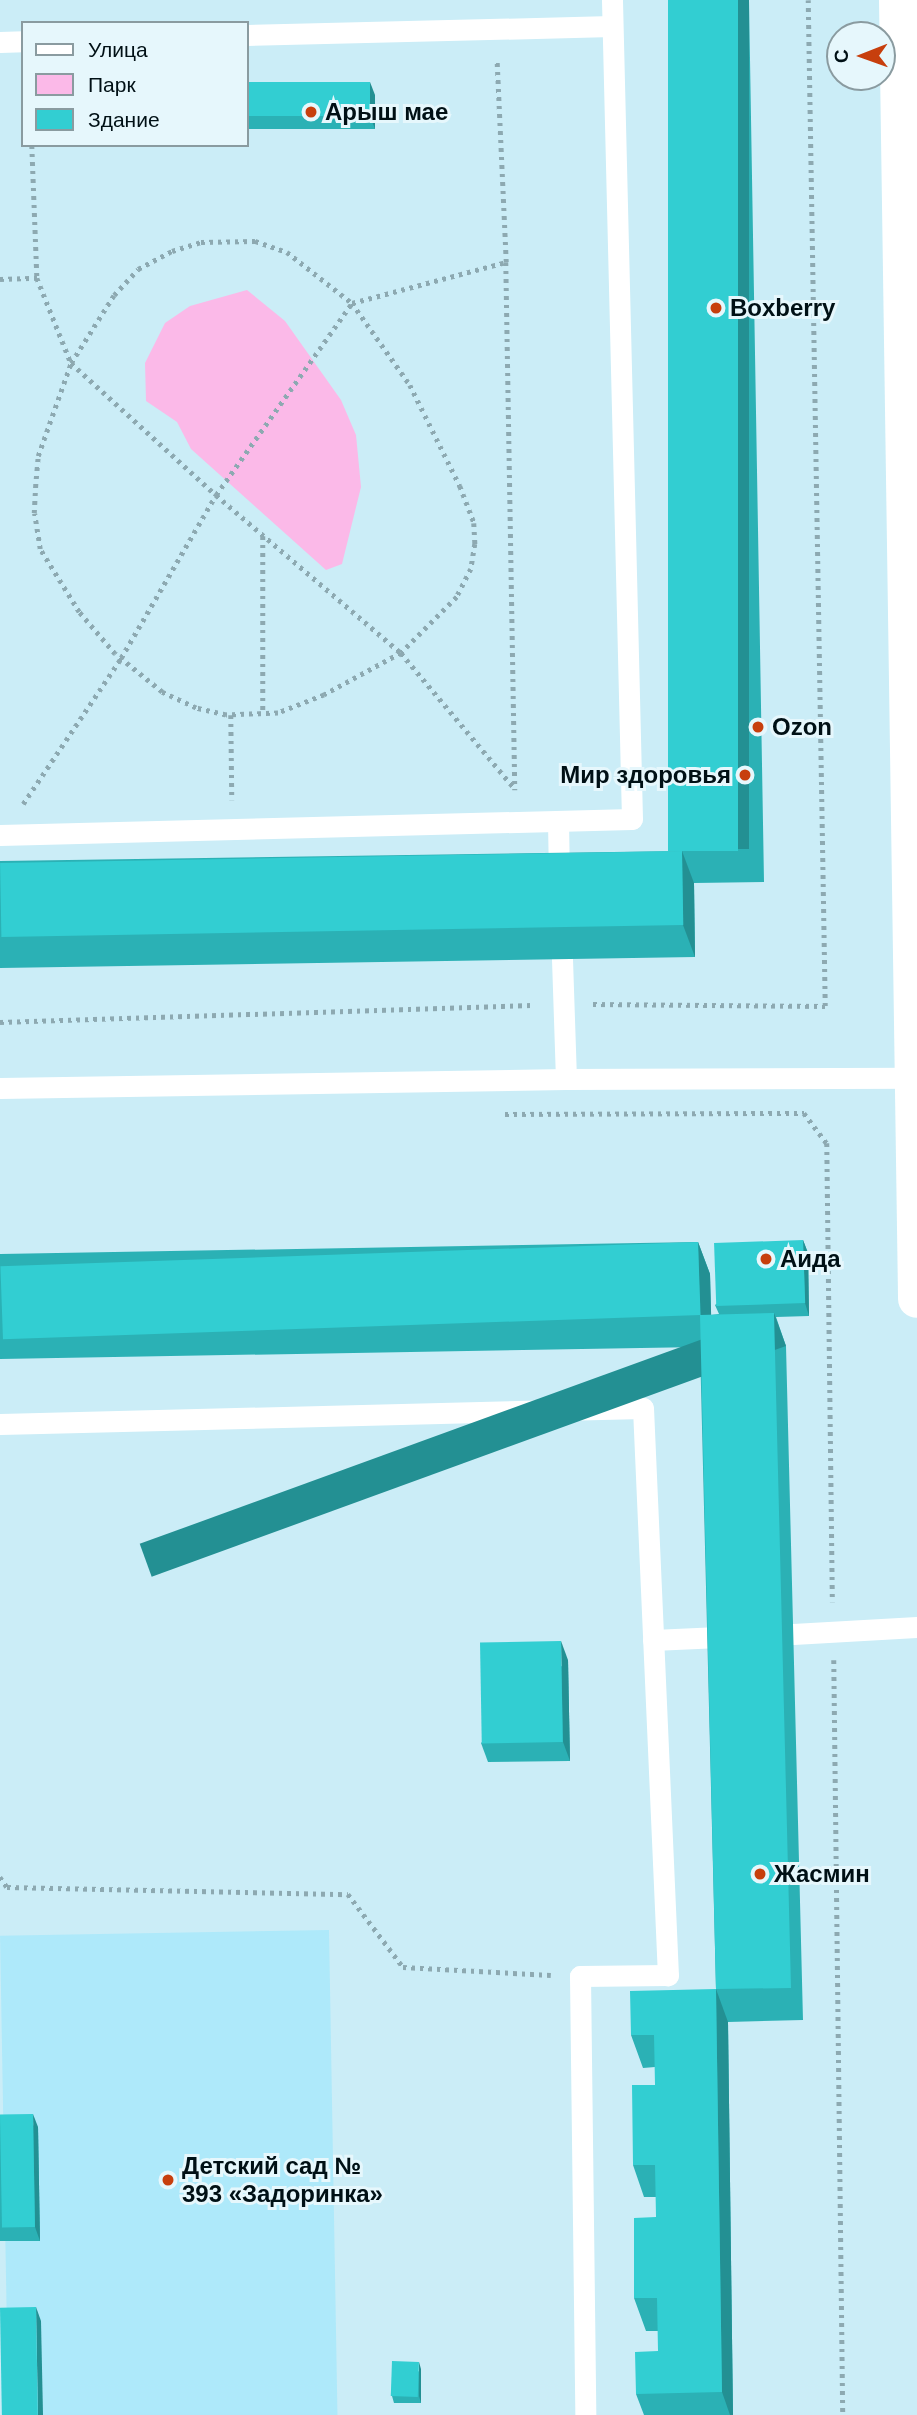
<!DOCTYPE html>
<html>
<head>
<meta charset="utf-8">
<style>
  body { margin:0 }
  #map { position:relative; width:917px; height:2415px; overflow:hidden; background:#cbedf7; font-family:Helvetica,sans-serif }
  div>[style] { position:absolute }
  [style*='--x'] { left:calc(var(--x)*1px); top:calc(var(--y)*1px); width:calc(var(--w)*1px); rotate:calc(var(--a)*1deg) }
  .built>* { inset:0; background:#aee9fa; transform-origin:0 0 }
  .green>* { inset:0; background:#fbb9e8 }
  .path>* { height:4.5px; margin-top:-2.25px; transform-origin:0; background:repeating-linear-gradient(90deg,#8da9b1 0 3.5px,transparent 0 8.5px) }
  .lane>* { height:21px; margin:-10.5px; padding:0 10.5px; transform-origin:10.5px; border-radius:10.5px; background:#fff }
  .secondary>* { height:38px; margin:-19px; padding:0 19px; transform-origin:19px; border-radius:19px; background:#fff }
  .wall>* { inset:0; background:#2bb1b5 }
  .shaded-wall>* { inset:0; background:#239093; transform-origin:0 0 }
  .building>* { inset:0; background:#32ced2; transform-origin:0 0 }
  .dots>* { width:19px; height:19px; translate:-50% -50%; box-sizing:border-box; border:4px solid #e6f7fc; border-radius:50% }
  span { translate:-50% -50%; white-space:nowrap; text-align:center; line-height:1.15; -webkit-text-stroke:6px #e6f7fc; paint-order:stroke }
  .poi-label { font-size:24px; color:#001015; font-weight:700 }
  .left { translate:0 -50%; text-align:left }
  .right { translate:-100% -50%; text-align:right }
  .legend { position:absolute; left:21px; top:21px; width:228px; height:126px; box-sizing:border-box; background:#e6f7fc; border:2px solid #8a9ba0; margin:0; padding:9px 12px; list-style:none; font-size:21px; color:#001015 }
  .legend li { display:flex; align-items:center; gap:14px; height:35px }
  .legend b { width:35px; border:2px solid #8a9ba0 }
  .north { position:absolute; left:826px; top:21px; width:70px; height:70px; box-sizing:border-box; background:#e6f7fc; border:2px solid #8a9ba0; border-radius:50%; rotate:269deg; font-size:19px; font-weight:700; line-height:28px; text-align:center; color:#001015 }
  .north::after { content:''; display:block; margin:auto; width:24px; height:32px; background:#c73f0d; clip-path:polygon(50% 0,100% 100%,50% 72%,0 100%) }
</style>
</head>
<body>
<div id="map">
  <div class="built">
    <div style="left:329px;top:1930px;width:485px;height:329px;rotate:89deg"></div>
  </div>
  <div class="green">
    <div style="clip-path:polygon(247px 290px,285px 321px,341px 400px,356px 435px,361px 487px,342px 564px,326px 570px,191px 449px,177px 422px,146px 401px,145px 363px,165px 323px,190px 306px)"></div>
  </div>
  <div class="path">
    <div style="--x:32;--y:145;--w:133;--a:87.8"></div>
    <div style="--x:37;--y:278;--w:92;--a:68.2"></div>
    <div style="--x:71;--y:363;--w:196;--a:42.3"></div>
    <div style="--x:216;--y:495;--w:243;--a:40.5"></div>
    <div style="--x:401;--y:653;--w:177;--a:50"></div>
    <div style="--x:255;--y:241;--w:34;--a:19"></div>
    <div style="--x:287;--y:252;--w:83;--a:38.1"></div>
    <div style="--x:352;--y:303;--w:100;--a:54.7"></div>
    <div style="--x:410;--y:385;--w:113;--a:63.7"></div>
    <div style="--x:460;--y:486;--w:40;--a:69"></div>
    <div style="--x:474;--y:523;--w:21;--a:87"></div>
    <div style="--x:475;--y:544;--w:25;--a:99"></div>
    <div style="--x:471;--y:569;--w:31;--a:117"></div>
    <div style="--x:457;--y:597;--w:79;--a:135"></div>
    <div style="--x:401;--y:653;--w:88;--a:151.4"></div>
    <div style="--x:324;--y:695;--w:49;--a:158.6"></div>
    <div style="--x:278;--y:713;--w:52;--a:177.8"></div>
    <div style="--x:226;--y:715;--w:31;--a:-167"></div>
    <div style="--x:196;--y:708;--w:38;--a:-155"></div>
    <div style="--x:162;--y:692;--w:60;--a:-141"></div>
    <div style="--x:115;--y:654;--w:55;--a:-130.6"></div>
    <div style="--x:79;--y:612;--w:74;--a:-121.8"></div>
    <div style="--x:40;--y:549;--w:36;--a:-99"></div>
    <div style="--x:34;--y:513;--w:34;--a:-87"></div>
    <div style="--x:36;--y:479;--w:23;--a:-85"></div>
    <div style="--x:38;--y:456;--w:99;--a:-70.5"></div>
    <div style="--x:71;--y:363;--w:80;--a:-57.7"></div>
    <div style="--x:114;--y:295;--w:35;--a:-47"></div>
    <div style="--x:138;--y:269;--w:38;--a:-28"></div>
    <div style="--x:172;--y:251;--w:30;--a:-17"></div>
    <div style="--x:201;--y:242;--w:54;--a:-1.1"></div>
    <div style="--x:506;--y:262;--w:528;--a:89.02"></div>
    <div style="--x:0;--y:279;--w:37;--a:-2"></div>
    <div style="--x:263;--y:536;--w:178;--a:90"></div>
    <div style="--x:231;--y:715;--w:85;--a:89.3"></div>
    <div style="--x:23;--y:804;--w:176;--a:-56.1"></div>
    <div style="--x:121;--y:658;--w:189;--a:-59.8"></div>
    <div style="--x:216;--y:495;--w:235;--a:-54.7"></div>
    <div style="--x:352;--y:303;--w:159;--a:-14.9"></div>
    <div style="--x:506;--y:262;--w:202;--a:-92.6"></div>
    <div style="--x:593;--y:1004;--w:232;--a:0.5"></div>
    <div style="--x:825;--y:1006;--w:1006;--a:-90.97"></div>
    <div style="--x:0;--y:1022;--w:532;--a:-1.83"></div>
    <div style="--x:505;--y:1114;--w:299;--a:-0.2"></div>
    <div style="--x:804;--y:1113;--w:38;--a:53"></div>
    <div style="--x:827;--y:1143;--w:459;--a:89.3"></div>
    <div style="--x:834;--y:1660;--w:755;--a:89.32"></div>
    <div style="--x:0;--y:1877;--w:12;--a:55"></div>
    <div style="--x:7;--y:1887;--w:341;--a:1.2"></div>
    <div style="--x:348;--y:1894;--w:91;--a:53"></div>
    <div style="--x:403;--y:1967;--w:148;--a:3.1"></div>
  </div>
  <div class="lane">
    <div style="--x:247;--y:35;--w:365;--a:-1.4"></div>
    <div style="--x:0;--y:42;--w:23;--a:-2"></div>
    <div style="--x:558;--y:821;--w:59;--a:89"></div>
    <div style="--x:0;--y:835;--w:632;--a:-1.45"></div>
    <div style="--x:632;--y:819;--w:819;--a:-91.4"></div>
    <div style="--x:562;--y:959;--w:120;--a:88.1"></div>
    <div style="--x:0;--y:1088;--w:566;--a:-0.91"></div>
    <div style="--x:566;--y:1079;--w:348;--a:-0.2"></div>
    <div style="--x:0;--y:1424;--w:643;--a:-1.43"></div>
    <div style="--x:643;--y:1408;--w:568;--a:87.48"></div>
    <div style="--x:668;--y:1975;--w:88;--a:179.3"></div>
    <div style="--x:580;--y:1976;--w:439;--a:89.3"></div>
    <div style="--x:793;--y:1634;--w:124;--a:-3.2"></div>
    <div style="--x:653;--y:1640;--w:66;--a:-2.6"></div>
  </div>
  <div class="secondary">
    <div style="--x:898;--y:0;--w:1299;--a:89.16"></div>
  </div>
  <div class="wall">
    <div style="clip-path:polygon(668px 0,749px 0,764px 882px,694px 883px,695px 957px,0 968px,0 861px,682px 851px)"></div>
    <div style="clip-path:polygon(247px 82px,375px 95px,375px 129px,248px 129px)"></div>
    <div style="clip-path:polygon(803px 1240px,808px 1253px,809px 1316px,776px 1317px,786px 1346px,803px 2020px,728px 2022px,733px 2415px,644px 2415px,636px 2394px,658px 2351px,658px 2331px,646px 2331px,634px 2298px,656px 2217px,656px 2197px,644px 2197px,633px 2165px,655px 2085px,655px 2067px,643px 2068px,631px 2035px,716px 1989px,700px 1347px,0 1359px,0 1254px,698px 1242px,710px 1274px,711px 1315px,719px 1314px,715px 1305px)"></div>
    <div style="clip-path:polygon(568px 1660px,570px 1761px,488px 1762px,481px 1743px)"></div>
    <div style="clip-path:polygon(0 2115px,38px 2127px,40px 2241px,0 2241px)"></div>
    <div style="clip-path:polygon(421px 2369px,421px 2403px,394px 2403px,392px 2396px)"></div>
  </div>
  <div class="shaded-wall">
    <div style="left:738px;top:0;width:11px;height:849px"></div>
    <div style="clip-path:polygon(370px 82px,375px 95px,375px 129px,370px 116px)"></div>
    <div style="clip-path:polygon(682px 851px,694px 883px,695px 957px,683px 925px)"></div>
    <div style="clip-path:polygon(803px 1240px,808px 1253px,809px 1316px,805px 1303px)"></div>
    <div style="clip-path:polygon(698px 1242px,710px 1274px,712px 1347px,700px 1315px)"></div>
    <div style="left:774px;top:1313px;width:35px;height:675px;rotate:70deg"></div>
    <div style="clip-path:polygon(561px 1641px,568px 1660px,570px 1761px,563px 1742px)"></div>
    <div style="clip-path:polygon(716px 1989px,728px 2022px,733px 2415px,730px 2415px,722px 2392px)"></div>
    <div style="clip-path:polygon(33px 2114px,38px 2127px,40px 2241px,35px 2227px)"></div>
    <div style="clip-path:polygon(36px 2307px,41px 2321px,43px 2415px,38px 2415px)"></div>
    <div style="clip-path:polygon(419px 2362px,421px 2369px,421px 2403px,419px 2396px)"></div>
  </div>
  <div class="building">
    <div style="left:668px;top:0;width:70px;height:851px"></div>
    <div style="left:247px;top:82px;width:123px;height:34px"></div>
    <div style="left:682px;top:851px;width:74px;height:682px;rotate:89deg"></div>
    <div style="left:803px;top:1240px;width:63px;height:89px;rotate:88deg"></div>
    <div style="left:698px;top:1242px;width:73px;height:698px;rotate:88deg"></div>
    <div style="clip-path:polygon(774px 1313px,791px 1988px,716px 1989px,722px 2392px,636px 2394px,635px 2352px,658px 2351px,657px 2298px,634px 2298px,634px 2218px,656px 2217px,655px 2165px,633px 2165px,632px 2085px,655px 2085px,654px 2035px,631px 2035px,630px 1991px,716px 1989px,700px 1315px)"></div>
    <div style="left:561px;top:1641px;width:101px;height:81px;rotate:89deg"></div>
    <div style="left:33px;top:2114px;width:113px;height:33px;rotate:89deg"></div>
    <div style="left:36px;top:2307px;width:108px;height:36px;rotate:89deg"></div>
    <div style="left:392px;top:2361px;width:27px;height:35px;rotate:2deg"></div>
  </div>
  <div class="dots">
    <div style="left:311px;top:112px;background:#c73f0d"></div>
    <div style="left:716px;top:308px;background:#c73f0d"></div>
    <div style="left:758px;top:727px;background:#c73f0d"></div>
    <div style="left:745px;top:775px;background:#c73f0d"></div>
    <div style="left:766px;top:1259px;background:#c73f0d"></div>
    <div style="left:760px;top:1874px;background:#c73f0d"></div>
    <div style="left:168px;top:2180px;background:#c73f0d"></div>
  </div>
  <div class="poi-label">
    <span class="left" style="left:325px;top:112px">Арыш мае</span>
    <span class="left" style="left:730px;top:308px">Boxberry</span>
    <span class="left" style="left:772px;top:727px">Ozon</span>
    <span class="right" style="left:731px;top:775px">Мир здоровья</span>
    <span class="left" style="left:780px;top:1259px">Аида</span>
    <span class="left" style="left:774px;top:1874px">Жасмин</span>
    <span class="left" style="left:182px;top:2180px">Детский сад №<br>393 «Задоринка»</span>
  </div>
  <ul class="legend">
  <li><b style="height:9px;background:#fff"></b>Улица</li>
  <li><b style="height:19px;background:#fbb9e8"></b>Парк</li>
  <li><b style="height:19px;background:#32ced2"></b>Здание</li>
  </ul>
  <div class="north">С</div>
</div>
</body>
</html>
